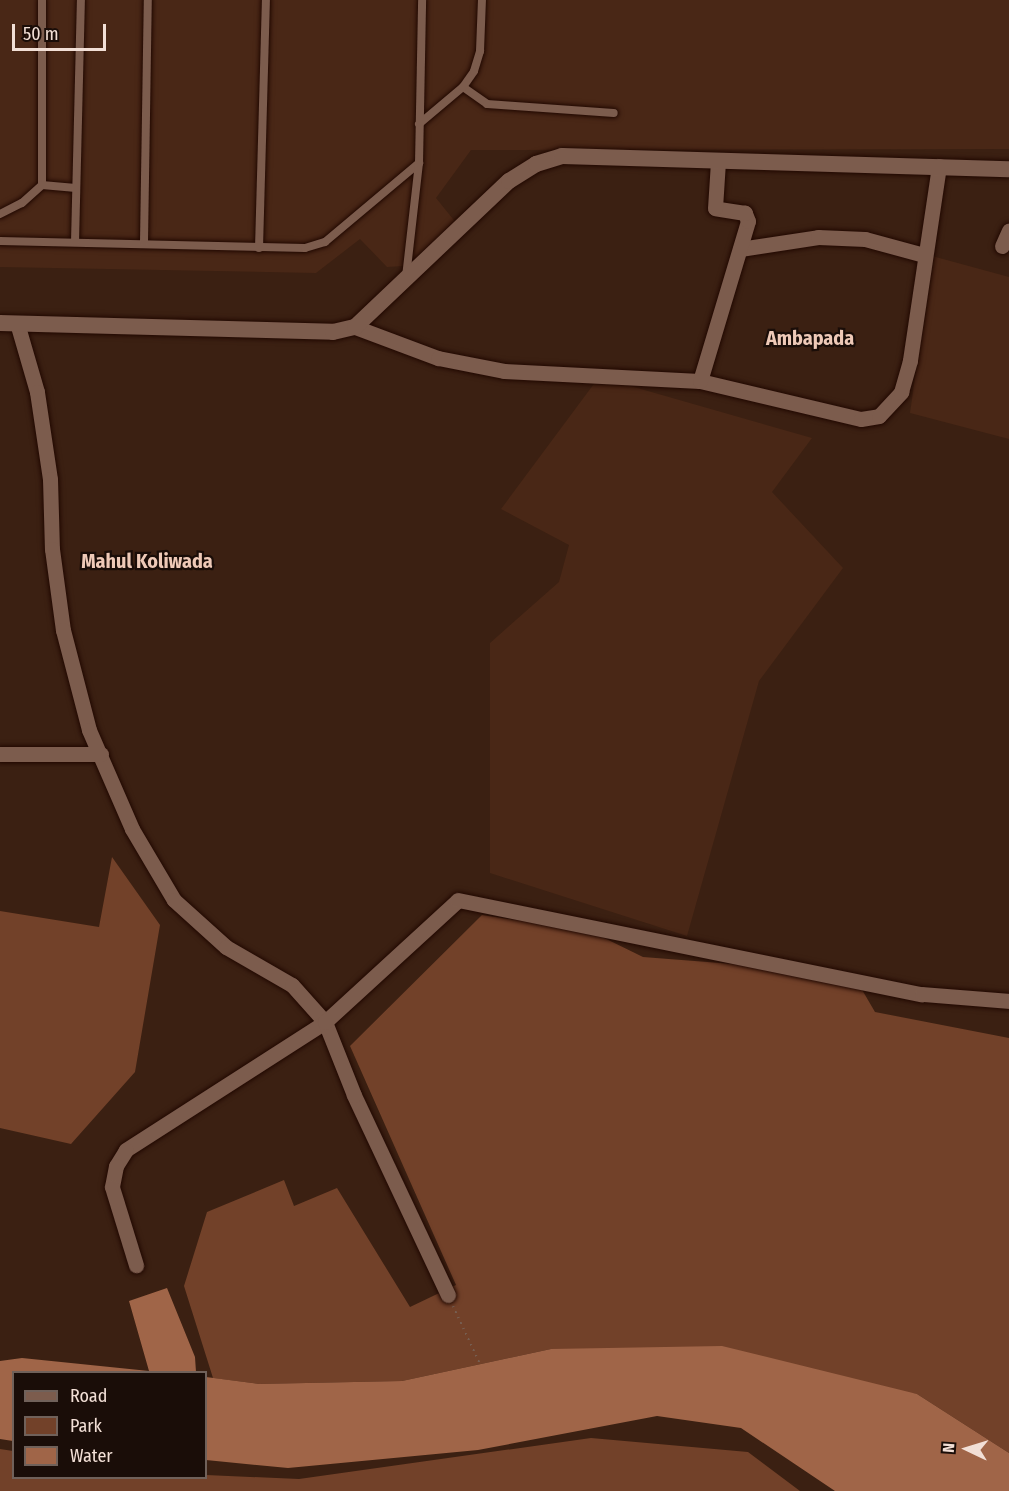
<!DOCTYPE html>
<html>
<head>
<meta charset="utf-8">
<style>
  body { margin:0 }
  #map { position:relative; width:1009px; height:1491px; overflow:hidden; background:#3b2012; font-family:"Fira Sans Condensed",sans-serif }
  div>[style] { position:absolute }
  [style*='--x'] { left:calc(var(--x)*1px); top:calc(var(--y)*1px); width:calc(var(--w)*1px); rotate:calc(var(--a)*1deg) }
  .built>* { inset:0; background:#492716 }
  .green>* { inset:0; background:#724129 }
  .water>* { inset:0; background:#a06548 }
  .path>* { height:2px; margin-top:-1px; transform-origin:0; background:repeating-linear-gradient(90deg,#765e51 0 1.5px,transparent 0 6px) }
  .roads { filter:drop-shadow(0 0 2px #210800) drop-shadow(0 0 2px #210800) }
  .service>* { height:8px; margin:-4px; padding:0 4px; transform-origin:4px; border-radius:4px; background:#7c5c4d }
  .minor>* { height:15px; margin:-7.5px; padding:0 7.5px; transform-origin:7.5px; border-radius:7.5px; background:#7c5c4d }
  .tertiary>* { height:16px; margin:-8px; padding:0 8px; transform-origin:8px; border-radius:8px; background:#7c5c4d }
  span { translate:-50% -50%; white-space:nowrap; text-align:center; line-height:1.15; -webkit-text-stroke:4.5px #1a0d08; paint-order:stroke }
  .neighbourhood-label { font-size:20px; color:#eec9b7; font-weight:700 }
  .legend { position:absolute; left:12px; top:1371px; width:195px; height:108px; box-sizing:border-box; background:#1a0d08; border:2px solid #70615a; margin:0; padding:8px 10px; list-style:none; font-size:18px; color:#f2dfd6 }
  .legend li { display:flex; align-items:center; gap:12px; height:30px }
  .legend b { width:30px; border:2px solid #70615a }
  .north { position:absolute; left:937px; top:1419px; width:60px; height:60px; -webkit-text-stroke:4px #1a0d08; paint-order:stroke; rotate:274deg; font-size:16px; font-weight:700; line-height:24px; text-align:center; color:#f2dfd6 }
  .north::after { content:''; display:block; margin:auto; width:21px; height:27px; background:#f2dfd6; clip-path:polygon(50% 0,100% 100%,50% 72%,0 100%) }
  .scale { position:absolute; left:12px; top:24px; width:94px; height:27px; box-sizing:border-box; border:3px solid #f2dfd6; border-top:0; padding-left:8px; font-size:18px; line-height:21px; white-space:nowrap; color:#f2dfd6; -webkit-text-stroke:4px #1a0d08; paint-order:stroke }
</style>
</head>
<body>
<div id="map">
  <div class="built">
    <div style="clip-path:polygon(0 0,1009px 0,1009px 149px,471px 150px,436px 198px,457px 224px,420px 265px,387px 267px,360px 239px,316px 273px,0 267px)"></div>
    <div style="clip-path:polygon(932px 256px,1009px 277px,1009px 439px,910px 413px)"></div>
    <div style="clip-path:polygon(599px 377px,812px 438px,772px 492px,843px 568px,759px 681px,687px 936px,490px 873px,490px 643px,559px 582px,569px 545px,501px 509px)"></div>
  </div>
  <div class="green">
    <div style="clip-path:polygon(112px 857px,160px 925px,135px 1072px,71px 1144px,0 1128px,0 911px,99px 927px)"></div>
    <div style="clip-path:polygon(482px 915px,590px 931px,643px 957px,759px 966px,861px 988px,875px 1012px,1009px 1038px,1009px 1453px,917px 1394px,551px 1349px,402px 1381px,259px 1384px,213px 1378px,184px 1286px,207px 1212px,284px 1180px,294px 1206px,337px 1188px,410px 1307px,456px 1285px,350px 1046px)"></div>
    <div style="clip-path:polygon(591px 1438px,748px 1452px,800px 1491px,0 1491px,0 1449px,13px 1451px,14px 1478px,206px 1475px,299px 1479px)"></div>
  </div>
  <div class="water">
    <div style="clip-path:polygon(167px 1288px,195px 1357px,196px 1372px,14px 1372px,13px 1441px,0 1439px,0 1361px,22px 1358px,149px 1371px,129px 1301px)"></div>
    <div style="clip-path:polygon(722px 1346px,917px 1394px,1009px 1453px,1009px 1491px,835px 1491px,741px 1428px,657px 1416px,478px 1450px,288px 1468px,206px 1460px,206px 1377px,259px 1384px,402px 1381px,551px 1349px)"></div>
  </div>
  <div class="path">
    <div style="--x:453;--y:1306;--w:66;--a:65"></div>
  </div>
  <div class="roads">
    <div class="service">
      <div style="--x:463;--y:87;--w:29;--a:35"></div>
      <div style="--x:487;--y:104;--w:127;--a:4.1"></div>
      <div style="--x:419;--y:124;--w:57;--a:-40.1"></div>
      <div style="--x:463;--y:87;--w:19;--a:-55"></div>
      <div style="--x:474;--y:71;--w:21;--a:-73"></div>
      <div style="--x:480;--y:51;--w:51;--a:-87.8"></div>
      <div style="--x:42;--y:185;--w:185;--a:-90"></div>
      <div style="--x:0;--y:214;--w:25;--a:-27"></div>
      <div style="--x:22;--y:203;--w:27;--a:-42"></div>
      <div style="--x:42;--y:185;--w:34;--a:5"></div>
      <div style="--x:0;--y:241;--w:305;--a:1.3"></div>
      <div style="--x:305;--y:248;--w:21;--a:-17"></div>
      <div style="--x:325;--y:242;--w:123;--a:-40"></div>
      <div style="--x:75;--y:242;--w:242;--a:-88.6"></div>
      <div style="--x:144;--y:242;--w:242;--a:-89.1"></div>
      <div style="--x:259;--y:248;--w:248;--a:-88.4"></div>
      <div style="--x:406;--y:277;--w:115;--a:-83.5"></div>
      <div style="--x:419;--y:163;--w:163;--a:-88.9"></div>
    </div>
    <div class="minor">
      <div style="--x:1002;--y:246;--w:17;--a:-66"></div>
      <div style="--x:740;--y:249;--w:79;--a:-8.7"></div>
      <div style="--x:818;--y:237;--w:47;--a:2.4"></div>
      <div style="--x:865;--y:239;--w:61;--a:15.2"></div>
      <div style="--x:17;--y:323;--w:72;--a:73.8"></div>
      <div style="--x:37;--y:392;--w:88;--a:81.5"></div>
      <div style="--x:50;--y:479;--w:70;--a:88.4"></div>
      <div style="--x:52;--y:549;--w:82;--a:82.3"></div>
      <div style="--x:63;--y:630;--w:103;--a:75.4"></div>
      <div style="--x:89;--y:730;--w:108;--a:66.5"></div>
      <div style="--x:132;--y:829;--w:82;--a:59.4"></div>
      <div style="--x:174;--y:900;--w:70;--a:42.1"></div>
      <div style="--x:226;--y:947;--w:76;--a:29.9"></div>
      <div style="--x:292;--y:985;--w:50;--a:48.3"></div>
      <div style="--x:325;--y:1022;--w:237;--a:147.3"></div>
      <div style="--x:126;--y:1150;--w:19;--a:122"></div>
      <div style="--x:116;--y:1166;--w:21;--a:101"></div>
      <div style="--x:112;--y:1187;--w:82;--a:72.9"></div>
      <div style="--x:355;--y:327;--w:89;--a:20.5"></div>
      <div style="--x:438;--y:358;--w:67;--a:11.1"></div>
      <div style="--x:504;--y:371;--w:196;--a:2.9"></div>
      <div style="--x:700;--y:381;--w:165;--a:13.3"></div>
      <div style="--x:861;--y:419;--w:18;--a:-9"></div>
      <div style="--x:879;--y:416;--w:33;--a:-47"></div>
      <div style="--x:901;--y:392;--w:33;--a:-74"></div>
      <div style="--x:910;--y:360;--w:196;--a:-81.5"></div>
      <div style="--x:700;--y:381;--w:167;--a:-73.3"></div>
      <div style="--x:748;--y:221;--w:9;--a:-111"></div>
      <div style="--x:745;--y:213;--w:30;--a:-171"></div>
      <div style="--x:715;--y:208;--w:46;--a:-86.3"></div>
      <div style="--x:0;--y:754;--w:101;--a:0"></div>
      <div style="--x:448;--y:1295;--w:221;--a:-115.2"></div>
      <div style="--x:354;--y:1095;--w:79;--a:-111.7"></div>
      <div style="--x:325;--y:1022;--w:180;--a:-42.5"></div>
      <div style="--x:458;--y:900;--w:473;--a:11.5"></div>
      <div style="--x:922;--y:994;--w:87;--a:4.6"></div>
    </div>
    <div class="tertiary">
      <div style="--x:0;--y:323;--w:333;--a:1.5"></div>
      <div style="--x:333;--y:332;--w:23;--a:-13"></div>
      <div style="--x:355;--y:327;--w:212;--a:-43.5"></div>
      <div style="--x:509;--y:181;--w:32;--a:-32"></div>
      <div style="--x:536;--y:164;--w:27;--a:-17"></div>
      <div style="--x:562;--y:156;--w:447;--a:1.7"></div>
    </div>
  </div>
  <div class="neighbourhood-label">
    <span style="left:810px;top:338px">Ambapada</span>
    <span style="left:147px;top:561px">Mahul Koliwada</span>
  </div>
  <ul class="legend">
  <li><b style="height:8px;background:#7c5c4d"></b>Road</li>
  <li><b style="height:16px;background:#724129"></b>Park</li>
  <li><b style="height:16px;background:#a06548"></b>Water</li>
  </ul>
  <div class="north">N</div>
  <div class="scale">50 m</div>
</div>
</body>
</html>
